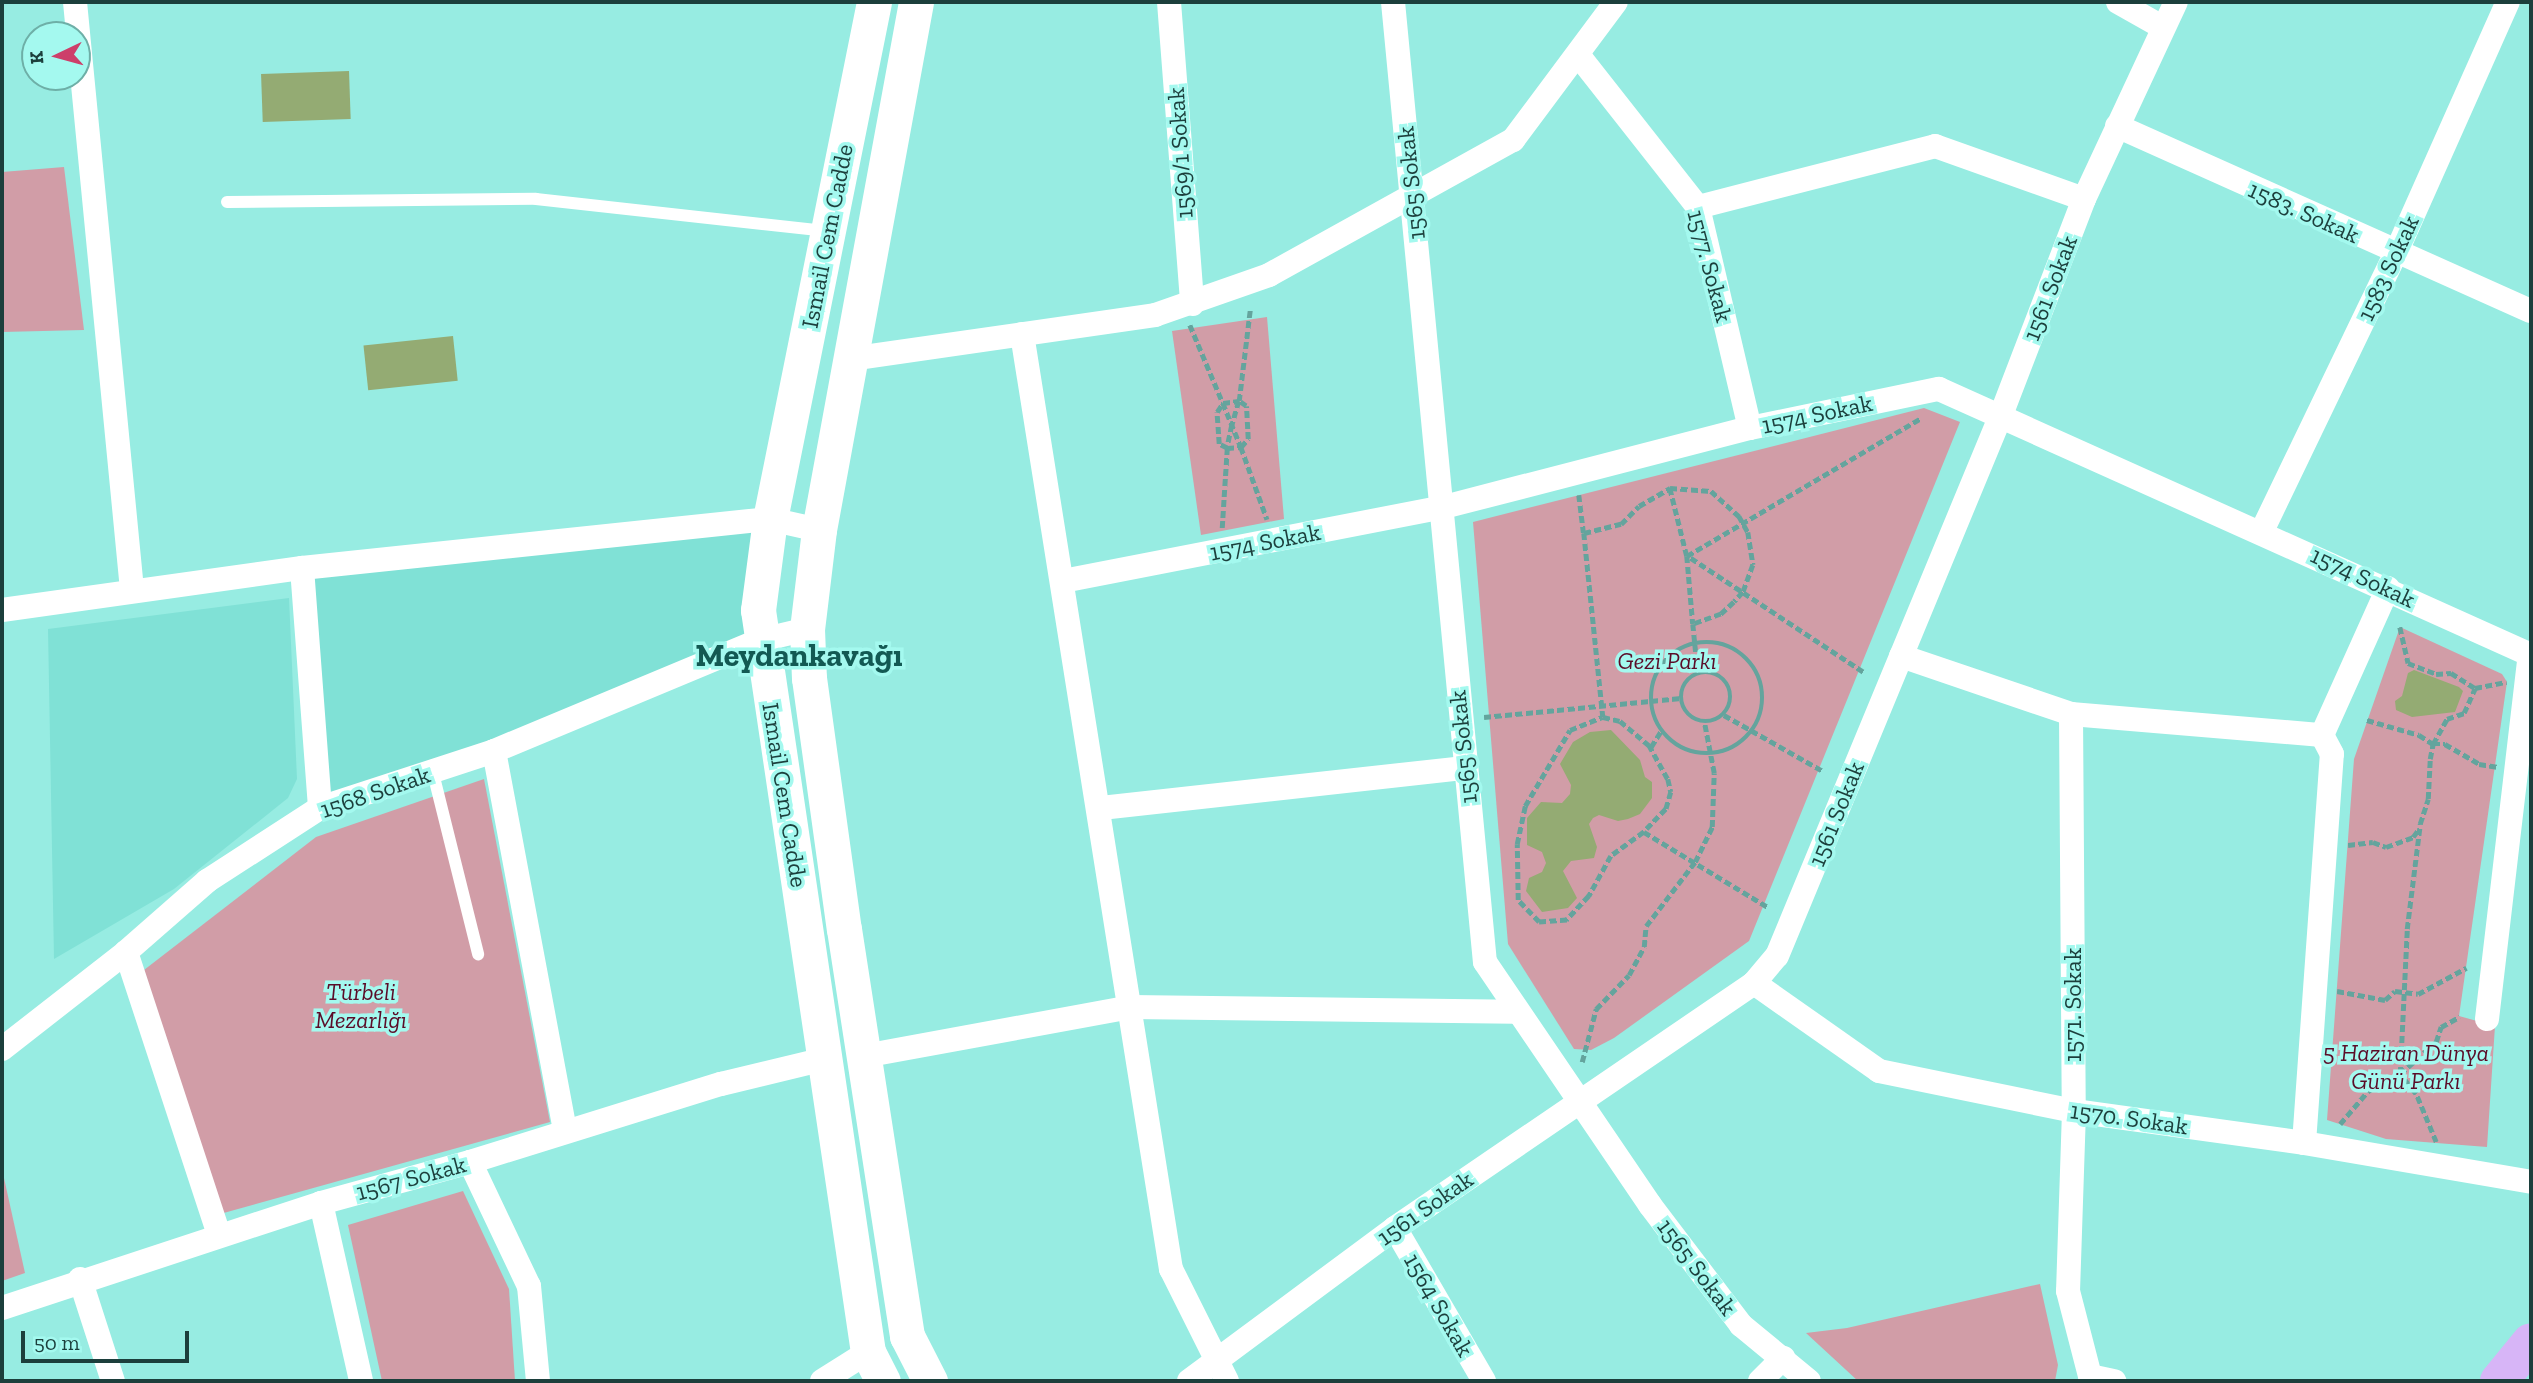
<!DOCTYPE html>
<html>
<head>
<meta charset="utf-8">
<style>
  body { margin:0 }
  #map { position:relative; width:2533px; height:1383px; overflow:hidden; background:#97ece2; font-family:"Zilla Slab",serif }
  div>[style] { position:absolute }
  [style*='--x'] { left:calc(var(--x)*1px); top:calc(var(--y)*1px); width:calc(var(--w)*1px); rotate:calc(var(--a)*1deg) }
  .built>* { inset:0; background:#80e1d6 }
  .green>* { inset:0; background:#d19da7 }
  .water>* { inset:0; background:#94ab73; transform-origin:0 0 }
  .path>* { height:4.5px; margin-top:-2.25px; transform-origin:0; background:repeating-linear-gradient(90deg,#64a49d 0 7px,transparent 0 10.5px) }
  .path>.ring { margin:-2.25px; padding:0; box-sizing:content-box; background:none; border:4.5px solid #64a49d; border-radius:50% }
  .lane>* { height:12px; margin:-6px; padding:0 6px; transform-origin:6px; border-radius:6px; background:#fff }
  .street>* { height:24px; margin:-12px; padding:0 12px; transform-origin:12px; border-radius:12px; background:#fff }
  .secondary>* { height:35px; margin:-17.5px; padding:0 17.5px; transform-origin:17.5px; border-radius:17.5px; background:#fff }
  .primary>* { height:38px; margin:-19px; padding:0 19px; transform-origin:19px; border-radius:19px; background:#d7b5f7 }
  span { translate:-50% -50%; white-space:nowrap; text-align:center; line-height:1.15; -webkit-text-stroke:7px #a4f9ef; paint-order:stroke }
  .street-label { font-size:24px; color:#1c3f3c }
  .park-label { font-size:24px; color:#5b0c28; font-style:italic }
  .district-label { font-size:32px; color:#135953; font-weight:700 }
  .frame { position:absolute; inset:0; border:4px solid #1c3f3c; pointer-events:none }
  .north { position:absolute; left:21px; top:21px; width:70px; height:70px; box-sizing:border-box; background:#a4f9ef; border:2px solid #6eafa7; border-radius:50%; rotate:265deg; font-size:19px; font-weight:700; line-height:28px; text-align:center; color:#1c3f3c }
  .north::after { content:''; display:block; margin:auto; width:24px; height:32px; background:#cd3f6a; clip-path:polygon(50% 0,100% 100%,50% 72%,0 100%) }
  .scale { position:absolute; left:21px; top:1331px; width:168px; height:32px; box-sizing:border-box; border:4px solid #1c3f3c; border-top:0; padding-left:9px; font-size:21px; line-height:24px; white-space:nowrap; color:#1c3f3c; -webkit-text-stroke:5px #a4f9ef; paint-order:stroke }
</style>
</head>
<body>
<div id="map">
  <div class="built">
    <div style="clip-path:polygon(770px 519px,761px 640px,320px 808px,302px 568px)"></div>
    <div style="clip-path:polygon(289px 598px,297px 779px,288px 798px,174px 889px,54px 959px,48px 629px)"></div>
  </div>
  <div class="green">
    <div style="clip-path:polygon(64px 167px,84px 330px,2px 332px,2px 172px)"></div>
    <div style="clip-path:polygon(1267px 317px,1284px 519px,1201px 535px,1172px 331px)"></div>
    <div style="clip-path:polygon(1924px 408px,1960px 422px,1749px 941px,1614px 1038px,1591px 1050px,1574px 1049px,1508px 944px,1473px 522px)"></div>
    <div style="clip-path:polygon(2400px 627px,2502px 674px,2507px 682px,2459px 1016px,2495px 1026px,2487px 1147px,2386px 1139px,2327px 1120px,2354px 759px)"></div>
    <div style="clip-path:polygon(484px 779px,550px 1122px,220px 1214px,144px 970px,316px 837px)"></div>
    <div style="clip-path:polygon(2px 1169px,25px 1273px,2px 1281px)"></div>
    <div style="clip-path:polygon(463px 1191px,509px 1289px,515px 1381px,382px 1381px,348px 1225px)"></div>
    <div style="clip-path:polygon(2040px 1284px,2058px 1365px,2055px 1381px,1858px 1381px,1806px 1333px,1847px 1328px)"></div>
  </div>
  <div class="water">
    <div style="left:349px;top:71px;width:48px;height:88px;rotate:88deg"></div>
    <div style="left:453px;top:336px;width:45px;height:90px;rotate:84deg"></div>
    <div style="clip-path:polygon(2414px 670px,2459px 687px,2463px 691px,2455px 712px,2412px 717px,2396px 710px,2395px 701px,2402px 696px,2408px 673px)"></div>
    <div style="clip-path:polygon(1611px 730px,1640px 760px,1645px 777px,1652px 782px,1652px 798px,1640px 814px,1628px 819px,1618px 821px,1599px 815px,1593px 818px,1589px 824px,1597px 847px,1594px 858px,1571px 861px,1563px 871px,1577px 898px,1568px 908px,1542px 912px,1526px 891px,1529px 878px,1542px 872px,1546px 863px,1542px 852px,1527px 845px,1527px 818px,1541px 802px,1562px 803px,1570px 794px,1571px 785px,1560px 764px,1573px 742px,1590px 732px)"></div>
  </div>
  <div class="path">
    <div style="--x:1190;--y:325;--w:85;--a:67.1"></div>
    <div style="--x:1223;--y:403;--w:16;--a:-7"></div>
    <div style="--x:1239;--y:401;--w:92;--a:-83.1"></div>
    <div style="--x:1223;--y:403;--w:48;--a:67.8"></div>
    <div style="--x:1241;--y:447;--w:11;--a:-49"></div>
    <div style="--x:1248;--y:439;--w:33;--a:-93"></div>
    <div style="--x:1246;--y:406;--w:9;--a:-144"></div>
    <div style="--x:1239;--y:401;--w:25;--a:106"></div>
    <div style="--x:1232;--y:425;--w:24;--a:102"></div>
    <div style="--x:1227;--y:448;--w:9;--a:-153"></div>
    <div style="--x:1219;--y:444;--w:32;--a:-94"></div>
    <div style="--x:1217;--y:412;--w:11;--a:-56"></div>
    <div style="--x:1670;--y:488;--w:70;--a:76"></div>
    <div style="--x:1687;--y:556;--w:68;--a:85"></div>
    <div style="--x:1579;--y:495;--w:38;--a:83"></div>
    <div style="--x:1584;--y:533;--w:38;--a:-14"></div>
    <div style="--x:1621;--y:524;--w:25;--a:-45"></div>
    <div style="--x:1639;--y:506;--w:36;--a:-30"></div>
    <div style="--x:1670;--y:488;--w:41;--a:4.2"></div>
    <div style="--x:1711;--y:491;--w:38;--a:42"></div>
    <div style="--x:1739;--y:516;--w:18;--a:61"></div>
    <div style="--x:1748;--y:532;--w:33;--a:81"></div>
    <div style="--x:1753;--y:565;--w:29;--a:110"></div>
    <div style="--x:1743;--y:592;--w:13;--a:132"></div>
    <div style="--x:1734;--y:602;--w:18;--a:137"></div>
    <div style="--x:1721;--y:614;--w:30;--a:160"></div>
    <div style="--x:1693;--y:624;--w:49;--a:84.2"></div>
    <div style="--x:1222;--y:528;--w:80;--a:-86.4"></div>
    <div style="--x:1227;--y:448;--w:14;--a:-4"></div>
    <div style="--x:1241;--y:447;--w:77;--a:70.1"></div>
    <div style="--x:1584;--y:533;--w:185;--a:84.1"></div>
    <div style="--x:2400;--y:627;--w:37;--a:77"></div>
    <div style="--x:2408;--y:663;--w:30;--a:21"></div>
    <div style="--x:2436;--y:674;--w:15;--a:-4"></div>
    <div style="--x:2451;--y:673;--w:28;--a:32"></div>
    <div style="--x:2475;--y:688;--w:32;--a:-11"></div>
    <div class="ring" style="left:1651px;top:642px;width:107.5px;height:107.5px"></div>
    <div class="ring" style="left:1681px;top:672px;width:45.5px;height:45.5px"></div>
    <div style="--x:1863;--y:672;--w:211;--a:-146.6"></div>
    <div style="--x:1687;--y:556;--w:272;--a:-30.5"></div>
    <div style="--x:1724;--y:715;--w:114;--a:29.5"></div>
    <div style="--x:1484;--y:717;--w:198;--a:-5.5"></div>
    <div style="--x:2367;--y:720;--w:54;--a:16.1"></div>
    <div style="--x:2419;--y:735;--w:17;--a:33"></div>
    <div style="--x:2433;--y:744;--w:29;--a:-61"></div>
    <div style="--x:2447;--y:719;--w:18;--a:-19"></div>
    <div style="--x:2464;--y:713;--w:27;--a:-66"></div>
    <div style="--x:1651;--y:747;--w:19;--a:-58"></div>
    <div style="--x:1644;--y:832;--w:41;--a:144"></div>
    <div style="--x:1611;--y:856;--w:46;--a:118.8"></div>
    <div style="--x:1589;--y:896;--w:33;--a:133"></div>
    <div style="--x:1567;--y:920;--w:28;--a:176"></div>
    <div style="--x:1539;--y:922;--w:30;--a:-134"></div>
    <div style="--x:1518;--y:900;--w:56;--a:-91"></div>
    <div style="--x:1517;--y:844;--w:39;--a:-78"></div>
    <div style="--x:1525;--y:806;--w:88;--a:-59.4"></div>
    <div style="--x:1570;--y:730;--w:35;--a:-22"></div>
    <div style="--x:1603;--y:717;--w:17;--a:13"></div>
    <div style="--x:1620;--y:721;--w:38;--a:40"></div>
    <div style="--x:1649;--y:745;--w:39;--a:61"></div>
    <div style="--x:1668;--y:779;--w:13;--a:77"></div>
    <div style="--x:1671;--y:792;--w:18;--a:106"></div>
    <div style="--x:1666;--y:809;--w:32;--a:134"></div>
    <div style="--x:1644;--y:832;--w:145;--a:31.2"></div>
    <div style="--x:2348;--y:845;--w:25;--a:-7"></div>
    <div style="--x:2373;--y:842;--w:14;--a:21"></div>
    <div style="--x:2386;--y:847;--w:29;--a:-20"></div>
    <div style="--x:2413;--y:837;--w:9;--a:-54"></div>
    <div style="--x:2337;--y:991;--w:49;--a:10.6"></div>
    <div style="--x:2385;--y:1000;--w:13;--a:-42"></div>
    <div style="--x:2395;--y:991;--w:23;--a:7"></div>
    <div style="--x:2418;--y:994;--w:55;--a:-28.4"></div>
    <div style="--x:1582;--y:1062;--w:55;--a:-75.2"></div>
    <div style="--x:1596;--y:1009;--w:47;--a:-45.9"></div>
    <div style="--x:1629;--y:975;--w:32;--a:-62"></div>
    <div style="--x:1644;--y:947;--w:21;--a:-85"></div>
    <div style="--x:1646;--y:926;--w:81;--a:-52.6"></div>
    <div style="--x:1695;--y:862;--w:39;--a:-64"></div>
    <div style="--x:1712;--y:827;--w:54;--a:-87.9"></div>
    <div style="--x:1714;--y:773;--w:53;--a:-100.9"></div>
    <div style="--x:2340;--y:1124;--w:43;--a:-49.7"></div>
    <div style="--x:2368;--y:1091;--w:36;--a:-28"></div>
    <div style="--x:2400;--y:1074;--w:48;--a:-41.6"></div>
    <div style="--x:2436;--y:1042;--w:16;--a:-72"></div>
    <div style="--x:2441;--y:1027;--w:21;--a:-29"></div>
    <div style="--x:2436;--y:1142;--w:52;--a:-112.6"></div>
    <div style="--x:2416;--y:1094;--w:26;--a:-129"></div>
    <div style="--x:2400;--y:1074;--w:145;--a:-87.2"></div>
    <div style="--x:2407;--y:929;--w:106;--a:-82.9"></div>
    <div style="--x:2420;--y:824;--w:26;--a:-72"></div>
    <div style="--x:2428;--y:799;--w:40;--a:-87.1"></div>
    <div style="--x:2430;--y:759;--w:15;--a:-79"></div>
    <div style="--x:2433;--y:744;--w:12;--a:0"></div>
    <div style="--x:2445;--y:744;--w:39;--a:30"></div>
    <div style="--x:2479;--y:764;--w:18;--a:9"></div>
  </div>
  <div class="lane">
    <div style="--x:227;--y:202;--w:309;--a:-0.6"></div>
    <div style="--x:536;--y:199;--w:293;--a:6.3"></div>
    <div style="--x:433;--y:773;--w:187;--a:76"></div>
  </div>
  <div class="street">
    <div style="--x:75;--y:2;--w:591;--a:84.46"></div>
    <div style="--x:1169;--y:2;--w:303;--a:85.6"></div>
    <div style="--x:1393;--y:2;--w:964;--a:84.53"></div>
    <div style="--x:1485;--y:962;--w:294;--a:55.8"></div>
    <div style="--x:1650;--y:1205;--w:151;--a:52.8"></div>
    <div style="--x:1741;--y:1325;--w:88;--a:39.5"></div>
    <div style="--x:2118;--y:2;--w:51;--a:29.6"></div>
    <div style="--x:1579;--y:56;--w:192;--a:51.8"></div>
    <div style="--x:1698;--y:207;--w:227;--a:76.8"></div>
    <div style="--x:2117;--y:126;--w:453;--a:24.1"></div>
    <div style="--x:1698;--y:207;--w:245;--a:-14.4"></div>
    <div style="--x:1935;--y:146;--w:158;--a:19.6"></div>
    <div style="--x:1022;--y:334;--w:947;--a:80.95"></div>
    <div style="--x:1171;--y:1269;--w:125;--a:63.4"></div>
    <div style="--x:850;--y:359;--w:308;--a:-8.2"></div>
    <div style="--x:1155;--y:315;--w:121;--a:-19.3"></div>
    <div style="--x:1269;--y:275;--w:279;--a:-29"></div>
    <div style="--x:1513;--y:140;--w:172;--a:-53.3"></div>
    <div style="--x:2262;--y:531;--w:309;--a:-64.3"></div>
    <div style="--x:2396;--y:253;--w:275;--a:-66"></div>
    <div style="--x:302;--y:568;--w:241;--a:85.7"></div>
    <div style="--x:1063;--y:581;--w:384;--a:-11"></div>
    <div style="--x:1440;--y:508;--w:320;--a:-14.5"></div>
    <div style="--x:1750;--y:428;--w:193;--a:-11.7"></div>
    <div style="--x:1939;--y:389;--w:649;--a:24.2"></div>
    <div style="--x:2;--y:610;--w:303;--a:-8"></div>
    <div style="--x:302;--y:568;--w:471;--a:-6"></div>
    <div style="--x:770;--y:519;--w:50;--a:12.7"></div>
    <div style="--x:1901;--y:656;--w:180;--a:18.8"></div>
    <div style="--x:2071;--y:714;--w:252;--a:4.8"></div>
    <div style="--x:2071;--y:714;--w:397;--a:89.6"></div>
    <div style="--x:2074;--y:1111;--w:180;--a:91.9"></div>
    <div style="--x:2068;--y:1291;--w:88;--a:75.5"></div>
    <div style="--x:494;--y:751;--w:385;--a:79.4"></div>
    <div style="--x:1101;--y:808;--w:366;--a:-6.3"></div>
    <div style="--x:126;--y:952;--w:298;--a:71.8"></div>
    <div style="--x:1754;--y:983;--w:153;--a:35.1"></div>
    <div style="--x:1879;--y:1071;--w:199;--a:11.6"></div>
    <div style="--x:2074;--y:1111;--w:232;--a:7.9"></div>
    <div style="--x:2304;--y:1143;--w:230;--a:9.7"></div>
    <div style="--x:2487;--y:1019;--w:367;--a:-83.3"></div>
    <div style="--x:2;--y:1049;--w:157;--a:-38"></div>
    <div style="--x:126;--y:952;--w:108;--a:-41.2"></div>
    <div style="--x:207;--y:881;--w:135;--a:-32.9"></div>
    <div style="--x:320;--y:808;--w:183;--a:-18.1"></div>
    <div style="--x:494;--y:751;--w:289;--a:-22.6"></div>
    <div style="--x:761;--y:640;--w:47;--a:-13.4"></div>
    <div style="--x:864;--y:1056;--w:270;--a:-10.4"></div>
    <div style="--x:1130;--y:1007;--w:384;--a:0.7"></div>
    <div style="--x:2304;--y:1143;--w:390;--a:-85.9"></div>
    <div style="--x:2332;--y:754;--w:21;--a:-118"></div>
    <div style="--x:2322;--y:735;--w:161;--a:-65.8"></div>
    <div style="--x:470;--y:1162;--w:137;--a:64.6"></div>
    <div style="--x:529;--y:1286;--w:95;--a:84.6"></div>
    <div style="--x:321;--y:1203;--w:182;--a:77.3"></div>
    <div style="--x:1395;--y:1228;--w:177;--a:59.8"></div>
    <div style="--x:80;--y:1279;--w:107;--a:72.1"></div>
    <div style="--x:2;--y:1308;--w:336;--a:-18.2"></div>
    <div style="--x:321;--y:1203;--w:155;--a:-15.4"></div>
    <div style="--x:470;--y:1162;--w:263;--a:-17.3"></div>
    <div style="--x:721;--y:1084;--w:106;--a:-13.6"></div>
    <div style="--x:2090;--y:1376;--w:25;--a:12"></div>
    <div style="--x:822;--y:1381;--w:54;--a:-32.2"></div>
    <div style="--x:1189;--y:1381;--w:257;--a:-36.6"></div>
    <div style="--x:1395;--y:1228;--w:435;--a:-34.3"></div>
    <div style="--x:1754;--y:983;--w:35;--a:-50"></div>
    <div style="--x:1777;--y:956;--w:586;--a:-67.51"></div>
    <div style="--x:2001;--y:415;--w:231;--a:-69"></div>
    <div style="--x:2084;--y:199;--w:217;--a:-65"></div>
    <div style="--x:1760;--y:1381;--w:33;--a:-45"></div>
  </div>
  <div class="secondary">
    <div style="--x:874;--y:2;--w:527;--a:101.37"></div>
    <div style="--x:770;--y:519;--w:92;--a:97.5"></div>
    <div style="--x:758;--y:610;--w:750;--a:81.57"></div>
    <div style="--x:868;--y:1352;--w:33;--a:63"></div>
    <div style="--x:916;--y:2;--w:537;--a:100.41"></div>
    <div style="--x:819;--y:530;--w:100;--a:96.9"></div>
    <div style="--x:807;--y:629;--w:49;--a:87.7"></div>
    <div style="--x:809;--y:678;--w:253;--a:82.1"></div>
    <div style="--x:844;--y:929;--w:412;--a:81.2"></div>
    <div style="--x:907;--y:1336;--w:51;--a:62.9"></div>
  </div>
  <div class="primary">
    <div style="--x:2499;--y:1381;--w:50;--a:-50.6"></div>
  </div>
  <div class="street-label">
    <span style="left:1180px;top:153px;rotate:-94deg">1569/1 Sokak</span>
    <span style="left:1411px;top:183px;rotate:-96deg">1565 Sokak</span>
    <span style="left:2304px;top:212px;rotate:24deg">1583. Sokak</span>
    <span style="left:827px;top:236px;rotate:-79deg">Ismail Cem Cadde</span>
    <span style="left:1710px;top:266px;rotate:75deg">1577. Sokak</span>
    <span style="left:2388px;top:268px;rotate:-65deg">1583 Sokak</span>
    <span style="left:2050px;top:288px;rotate:-69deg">1561 Sokak</span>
    <span style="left:1817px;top:414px;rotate:-12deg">1574 Sokak</span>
    <span style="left:1265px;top:542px;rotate:-11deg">1574 Sokak</span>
    <span style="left:2363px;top:577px;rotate:25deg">1574 Sokak</span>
    <span style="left:1463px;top:747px;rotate:-96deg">1565 Sokak</span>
    <span style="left:375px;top:792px;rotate:-19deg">1568 Sokak</span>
    <span style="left:785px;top:795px;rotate:81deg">Ismail Cem Cadde</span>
    <span style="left:1836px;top:814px;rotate:-68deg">1561 Sokak</span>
    <span style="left:2073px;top:1005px;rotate:-90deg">1571. Sokak</span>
    <span style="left:2129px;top:1118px;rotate:8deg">1570. Sokak</span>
    <span style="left:411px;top:1178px;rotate:-15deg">1567 Sokak</span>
    <span style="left:1425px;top:1208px;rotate:-35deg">1561 Sokak</span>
    <span style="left:1697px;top:1267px;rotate:53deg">1565 Sokak</span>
    <span style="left:1439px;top:1305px;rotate:60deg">1564 Sokak</span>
  </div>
  <div class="park-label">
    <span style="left:1667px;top:661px">Gezi Parkı</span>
    <span style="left:361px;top:1006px">Türbeli<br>Mezarlığı</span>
    <span style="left:2406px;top:1067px">5 Haziran Dünya<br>Günü Parkı</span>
  </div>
  <div class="district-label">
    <span style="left:799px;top:655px">Meydankavağı</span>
  </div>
  <div class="frame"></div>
  <div class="north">K</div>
  <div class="scale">50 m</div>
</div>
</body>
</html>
